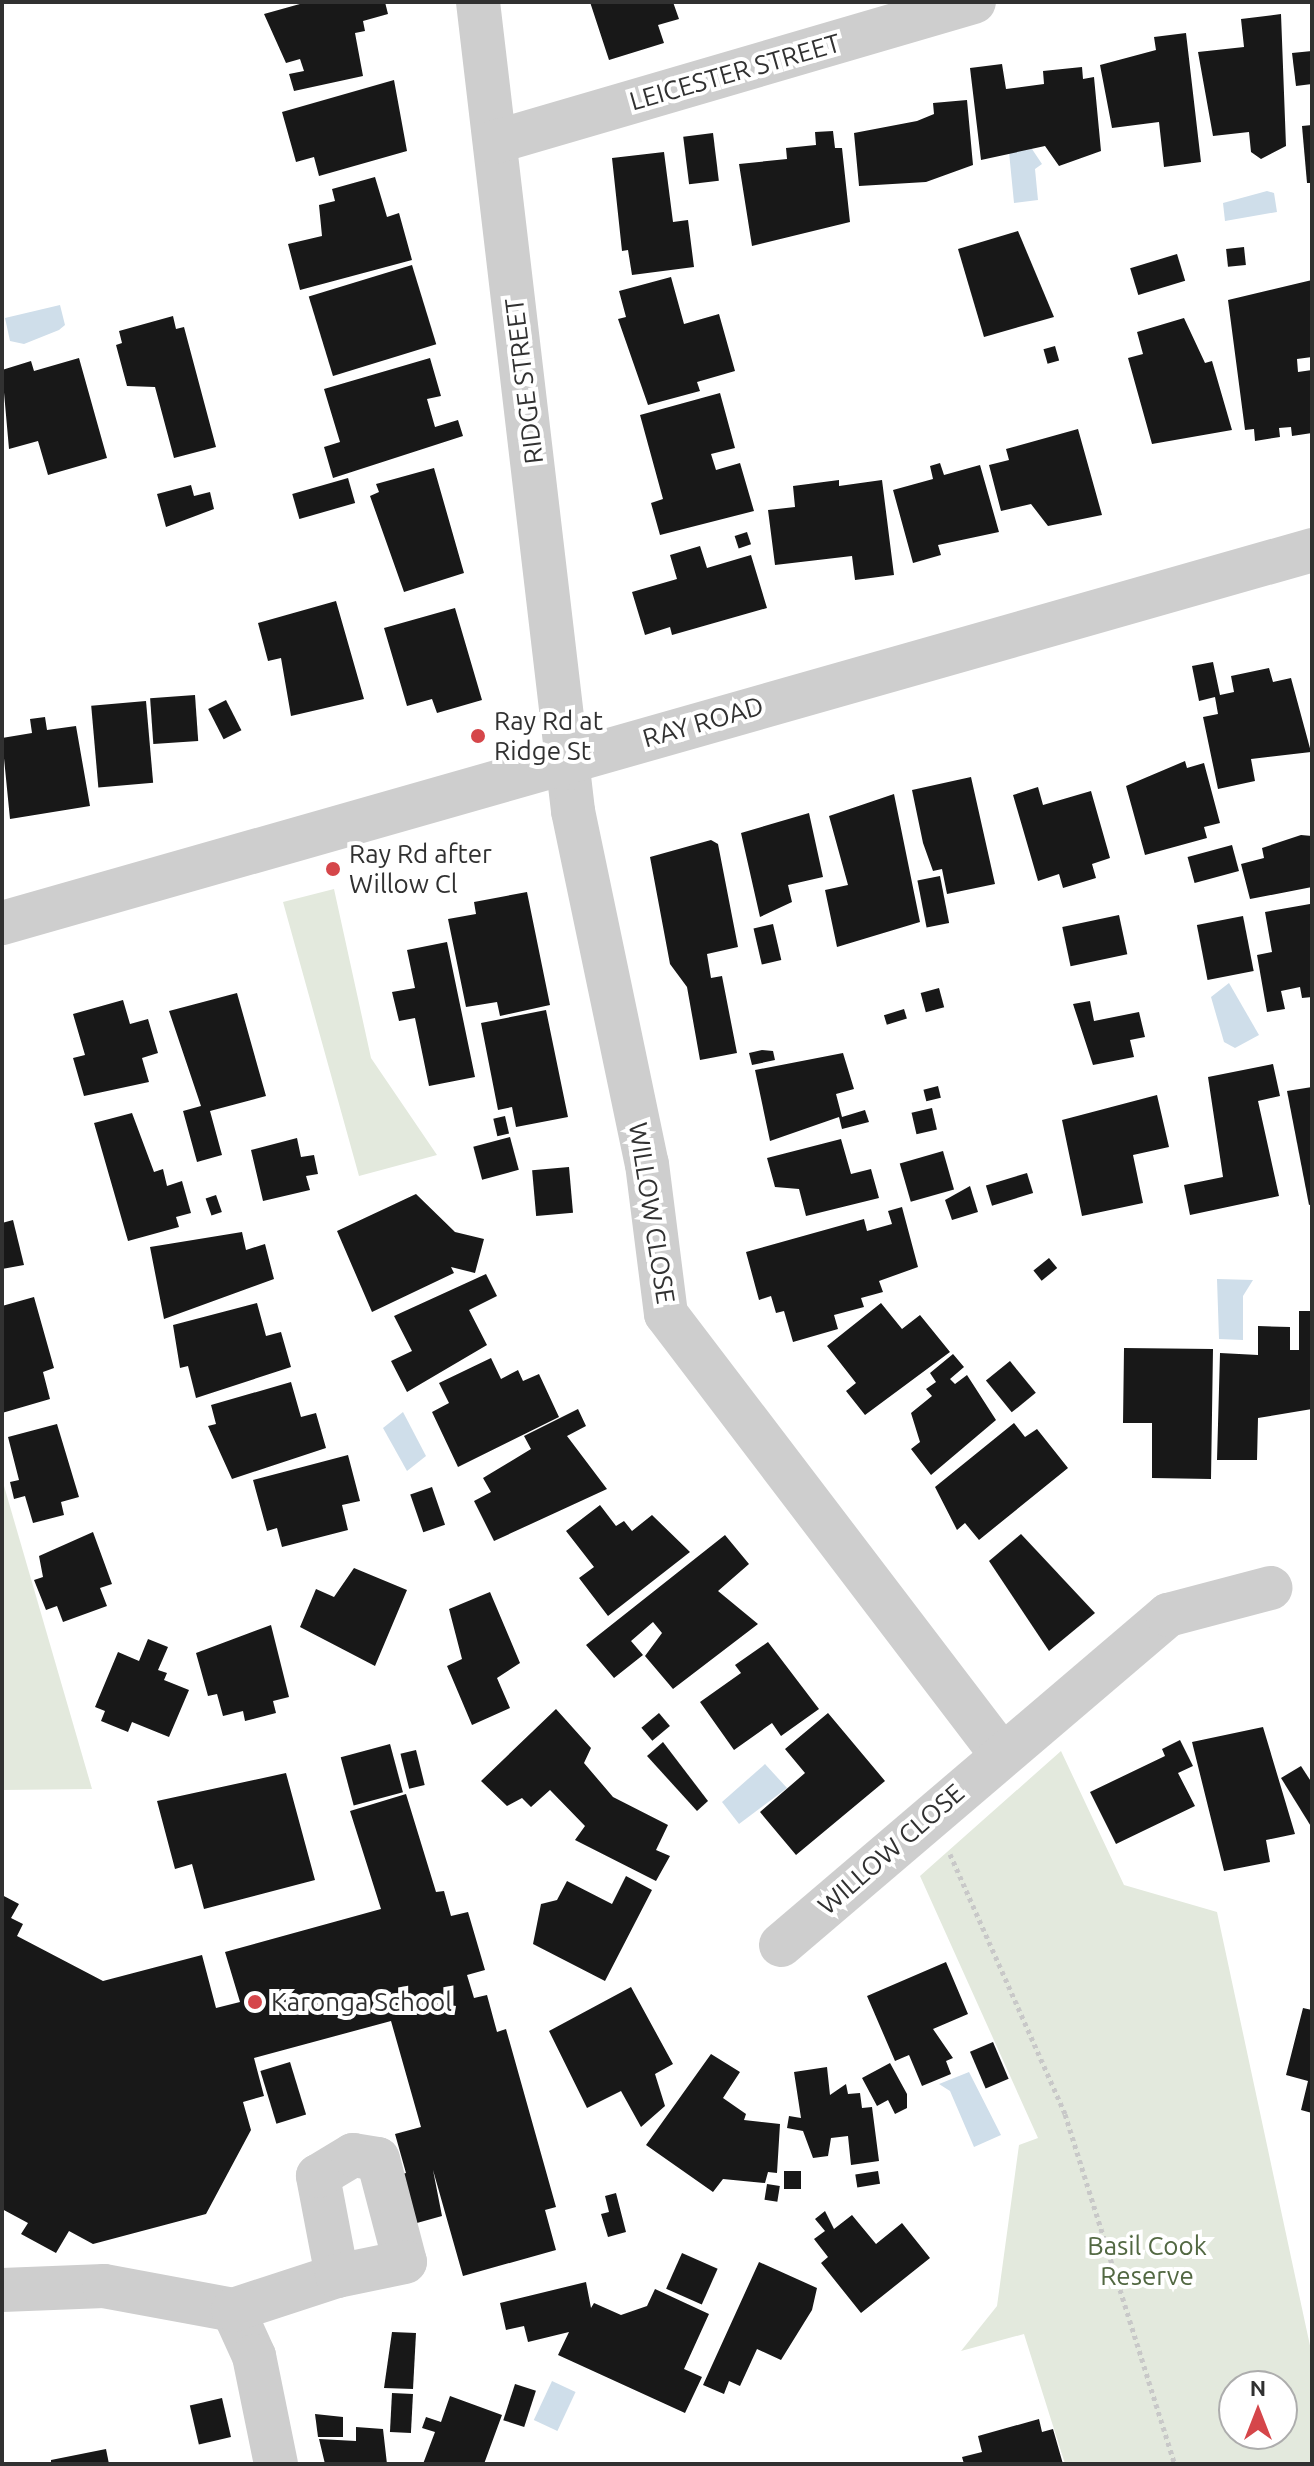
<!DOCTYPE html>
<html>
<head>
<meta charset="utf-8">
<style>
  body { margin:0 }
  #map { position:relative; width:1314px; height:2466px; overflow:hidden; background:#fff; font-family:Ubuntu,sans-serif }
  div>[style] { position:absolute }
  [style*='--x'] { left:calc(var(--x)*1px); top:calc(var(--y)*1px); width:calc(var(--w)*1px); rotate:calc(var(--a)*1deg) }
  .green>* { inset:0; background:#e3e9dd }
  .water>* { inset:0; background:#cfdeea; transform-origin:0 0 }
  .building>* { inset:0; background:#181818; transform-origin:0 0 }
  .path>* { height:5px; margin-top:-2.5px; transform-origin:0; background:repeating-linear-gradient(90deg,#c8c8c8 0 4px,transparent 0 8px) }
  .minor>* { height:44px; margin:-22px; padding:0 22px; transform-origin:22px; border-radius:22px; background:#cecece }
  .dots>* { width:22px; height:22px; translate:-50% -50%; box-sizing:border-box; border:4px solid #fff; border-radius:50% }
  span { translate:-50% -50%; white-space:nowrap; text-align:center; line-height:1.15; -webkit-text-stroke:8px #fff; paint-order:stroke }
  .street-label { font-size:26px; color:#313131 }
  .poi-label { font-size:26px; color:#313131 }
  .left { translate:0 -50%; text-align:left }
  .park-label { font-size:26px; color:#526842 }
  .frame { position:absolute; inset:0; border:4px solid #313131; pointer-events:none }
  .north { position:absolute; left:1218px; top:2370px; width:80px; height:80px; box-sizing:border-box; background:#fff; border:2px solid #adadad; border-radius:50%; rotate:0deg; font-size:22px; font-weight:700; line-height:32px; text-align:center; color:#313131 }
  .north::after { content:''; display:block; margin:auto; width:28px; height:36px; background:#d5464a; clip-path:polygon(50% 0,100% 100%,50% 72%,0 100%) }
</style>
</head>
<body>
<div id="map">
  <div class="green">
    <div style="clip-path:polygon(334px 889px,371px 1058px,437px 1155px,359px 1176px,283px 902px)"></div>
    <div style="clip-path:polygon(2px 1479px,92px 1789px,2px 1790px)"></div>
    <div style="clip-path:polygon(evenodd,1061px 1751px,1124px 1885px,1217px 1912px,1312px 2355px,1312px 2464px,1065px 2464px,1024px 2334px,961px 2351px,997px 2306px,1019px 2145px,1038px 2138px,920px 1876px,1061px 1751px,1234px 2386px,1282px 2386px,1282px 2434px,1234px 2434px,1234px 2386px)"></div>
  </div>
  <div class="water">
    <div style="clip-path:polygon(1032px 149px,1042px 164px,1035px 169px,1038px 200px,1014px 203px,1009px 152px)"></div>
    <div style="clip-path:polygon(1267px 191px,1274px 193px,1277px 212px,1225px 221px,1223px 203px)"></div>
    <div style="clip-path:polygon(60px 305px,65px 325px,59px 330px,24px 344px,10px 341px,5px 318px)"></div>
    <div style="clip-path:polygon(1229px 983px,1259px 1035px,1235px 1048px,1224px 1042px,1211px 997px)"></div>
    <div style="clip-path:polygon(1217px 1279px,1253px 1280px,1243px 1296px,1243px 1340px,1219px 1339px)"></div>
    <div style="clip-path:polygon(403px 1412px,426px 1456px,407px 1471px,383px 1428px)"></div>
    <div style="clip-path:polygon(765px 1764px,787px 1788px,739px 1824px,722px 1802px)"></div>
    <div style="clip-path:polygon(969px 2072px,1001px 2135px,974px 2147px,950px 2091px,939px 2084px)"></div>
    <div style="left:552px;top:2381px;width:26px;height:43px;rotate:25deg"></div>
  </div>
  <div class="building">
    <div style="clip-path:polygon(307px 2px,385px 2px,388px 14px,363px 21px,365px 31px,355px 33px,363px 76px,294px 91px,289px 74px,304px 71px,300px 59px,286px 63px,264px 14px)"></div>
    <div style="clip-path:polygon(590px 2px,673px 2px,679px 19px,658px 25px,664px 43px,609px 60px)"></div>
    <div style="clip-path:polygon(1281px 14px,1286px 146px,1261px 159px,1251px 152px,1249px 132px,1213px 136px,1198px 52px,1244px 47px,1241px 19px)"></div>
    <div style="clip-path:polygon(1186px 33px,1201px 162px,1164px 167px,1159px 122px,1112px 128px,1100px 65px,1156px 50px,1154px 37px)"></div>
    <div style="clip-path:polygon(1312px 51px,1312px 84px,1296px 86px,1292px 53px)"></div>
    <div style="clip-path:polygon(1002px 64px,1006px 89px,1044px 84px,1043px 71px,1082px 67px,1083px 79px,1094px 77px,1101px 151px,1059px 166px,1045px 146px,981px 160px,970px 68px)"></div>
    <div style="clip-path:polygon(394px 80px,407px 151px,319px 176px,314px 157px,296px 162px,282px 112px)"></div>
    <div style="clip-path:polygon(967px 100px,973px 165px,926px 182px,859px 186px,854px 133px,917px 121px,934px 114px,933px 103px)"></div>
    <div style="clip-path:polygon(1312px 125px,1312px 183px,1307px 183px,1302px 126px)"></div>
    <div style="clip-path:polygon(833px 131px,835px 148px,842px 148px,850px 222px,752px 246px,739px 164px,787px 159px,786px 148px,816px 145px,815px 132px)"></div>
    <div style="left:713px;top:133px;width:48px;height:30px;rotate:83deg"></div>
    <div style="clip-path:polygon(664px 152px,673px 222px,688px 220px,694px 267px,632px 275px,628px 250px,622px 251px,612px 158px)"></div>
    <div style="clip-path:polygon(375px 177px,387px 217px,399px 213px,412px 260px,300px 290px,288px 244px,322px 236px,319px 205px,335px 201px,332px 189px)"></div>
    <div style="clip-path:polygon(1018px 231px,1054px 317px,984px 337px,958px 249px)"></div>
    <div style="left:1244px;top:247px;width:18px;height:18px;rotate:84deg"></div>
    <div style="left:1177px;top:254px;width:28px;height:49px;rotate:73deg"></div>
    <div style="left:412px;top:265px;width:83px;height:108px;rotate:73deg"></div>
    <div style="clip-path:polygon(671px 277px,684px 324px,719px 314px,735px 371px,697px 382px,700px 391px,648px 405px,618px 319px,626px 317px,619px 291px)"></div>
    <div style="clip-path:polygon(1312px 280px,1312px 357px,1297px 359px,1298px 372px,1312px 370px,1312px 433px,1292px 436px,1291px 427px,1279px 428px,1280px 437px,1255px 441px,1254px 429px,1245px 430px,1228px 300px)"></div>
    <div style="clip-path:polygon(173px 316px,176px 329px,184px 327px,216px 447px,174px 458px,155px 387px,127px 386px,116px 345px,122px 343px,119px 331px)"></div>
    <div style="clip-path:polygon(1184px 318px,1205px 363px,1212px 361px,1232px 430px,1152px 444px,1128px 358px,1143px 354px,1137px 332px)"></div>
    <div style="left:1055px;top:346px;width:15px;height:12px;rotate:74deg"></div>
    <div style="clip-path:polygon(79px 358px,107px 458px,48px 475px,38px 441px,9px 449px,2px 370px,31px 361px,34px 371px)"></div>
    <div style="clip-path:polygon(430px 358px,441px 396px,427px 399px,435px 427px,458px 420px,463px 436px,333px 478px,324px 447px,340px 442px,324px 389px)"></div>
    <div style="clip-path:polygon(720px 393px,735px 448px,711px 454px,716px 470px,740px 463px,754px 511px,660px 535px,651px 503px,663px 499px,640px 415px)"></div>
    <div style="clip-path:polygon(1078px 429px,1102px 515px,1048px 526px,1031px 504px,1001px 511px,989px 465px,1009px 460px,1006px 449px)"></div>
    <div style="clip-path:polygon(940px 463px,944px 475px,980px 465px,999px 532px,938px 545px,941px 555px,913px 563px,893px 490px,933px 479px,930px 466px)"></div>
    <div style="clip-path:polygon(434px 468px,464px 573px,404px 592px,370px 496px,379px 492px,376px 484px)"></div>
    <div style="left:348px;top:478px;width:26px;height:58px;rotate:74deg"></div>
    <div style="clip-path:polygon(839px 480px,839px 486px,882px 480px,894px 575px,855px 580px,852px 556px,775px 565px,768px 510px,795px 507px,793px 486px)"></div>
    <div style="clip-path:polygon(191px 485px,194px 496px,210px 492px,214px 509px,166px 527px,157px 494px)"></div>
    <div style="left:747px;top:532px;width:13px;height:13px;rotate:72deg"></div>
    <div style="clip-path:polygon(700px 546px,707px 568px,751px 555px,767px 608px,672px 635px,670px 627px,645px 635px,632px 592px,677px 579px,670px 555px)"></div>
    <div style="clip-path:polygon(336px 601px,364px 699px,291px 716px,281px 658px,268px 661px,258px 623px)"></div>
    <div style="clip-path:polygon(455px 608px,482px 700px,437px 713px,432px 699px,407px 706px,384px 628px)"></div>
    <div style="clip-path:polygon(1213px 662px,1220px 695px,1234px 692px,1231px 676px,1269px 668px,1273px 682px,1291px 678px,1311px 752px,1251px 759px,1255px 781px,1218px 789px,1203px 717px,1218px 714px,1215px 697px,1199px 701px,1192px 666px)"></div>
    <div style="left:195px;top:695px;width:46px;height:45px;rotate:86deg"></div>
    <div style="left:226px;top:700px;width:34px;height:20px;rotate:63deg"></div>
    <div style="left:146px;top:701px;width:82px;height:55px;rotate:85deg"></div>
    <div style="clip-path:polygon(45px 717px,47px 730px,76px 726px,90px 806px,10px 819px,2px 738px,32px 733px,30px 719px)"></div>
    <div style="clip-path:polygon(1185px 761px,1187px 768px,1204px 763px,1220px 823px,1204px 827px,1207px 838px,1145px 855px,1126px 786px)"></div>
    <div style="clip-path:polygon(971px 777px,995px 884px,947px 894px,942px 869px,933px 871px,923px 843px,912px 790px)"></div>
    <div style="clip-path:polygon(1038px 787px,1043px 805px,1091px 791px,1110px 858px,1092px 864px,1096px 878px,1063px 888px,1059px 874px,1038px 881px,1013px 795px)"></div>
    <div style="clip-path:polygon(894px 794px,920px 922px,837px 947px,825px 890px,848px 885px,829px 816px)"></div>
    <div style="clip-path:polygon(809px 813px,823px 877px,788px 885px,792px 902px,760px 917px,741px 833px)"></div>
    <div style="clip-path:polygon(1301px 835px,1312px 836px,1312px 887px,1250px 899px,1241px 864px,1264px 858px,1262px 848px)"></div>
    <div style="clip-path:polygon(711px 840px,718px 844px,738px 947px,707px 954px,711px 978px,722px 976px,737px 1053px,700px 1060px,687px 987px,670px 964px,650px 857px)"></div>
    <div style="left:1232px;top:845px;width:27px;height:46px;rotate:75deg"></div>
    <div style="left:940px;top:876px;width:48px;height:23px;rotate:79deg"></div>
    <div style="clip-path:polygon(527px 892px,550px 1005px,500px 1016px,497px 1002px,466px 1007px,448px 919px,476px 914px,474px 902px)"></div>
    <div style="clip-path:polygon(1310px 904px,1312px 997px,1302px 998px,1300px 987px,1281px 991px,1285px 1009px,1267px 1012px,1257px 955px,1272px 952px,1265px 912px)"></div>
    <div style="left:1119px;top:915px;width:40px;height:58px;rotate:78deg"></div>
    <div style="left:1243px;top:916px;width:56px;height:47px;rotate:79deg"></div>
    <div style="left:773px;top:924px;width:37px;height:20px;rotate:77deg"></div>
    <div style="clip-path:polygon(447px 942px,475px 1077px,429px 1086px,415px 1018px,399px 1021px,392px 992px,415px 988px,407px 950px)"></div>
    <div style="left:939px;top:988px;width:20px;height:19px;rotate:75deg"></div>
    <div style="clip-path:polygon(237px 993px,266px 1096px,210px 1111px,222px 1155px,197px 1162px,183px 1111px,201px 1106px,169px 1011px)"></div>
    <div style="clip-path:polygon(123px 1000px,130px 1024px,148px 1019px,158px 1053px,142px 1058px,149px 1082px,84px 1096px,73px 1058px,85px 1055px,73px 1014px)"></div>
    <div style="clip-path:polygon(1090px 1001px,1094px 1021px,1139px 1012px,1145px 1037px,1130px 1040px,1134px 1057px,1093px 1065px,1073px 1004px)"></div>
    <div style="left:904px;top:1009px;width:10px;height:21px;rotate:73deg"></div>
    <div style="clip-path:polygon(546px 1010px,568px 1117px,516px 1127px,512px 1107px,498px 1110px,481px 1023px)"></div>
    <div style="clip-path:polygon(762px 1050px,773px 1051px,775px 1060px,752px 1065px,749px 1053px)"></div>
    <div style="clip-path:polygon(843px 1053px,854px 1089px,836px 1094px,842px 1117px,865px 1110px,869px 1122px,842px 1129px,839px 1117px,770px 1141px,755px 1070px)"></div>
    <div style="clip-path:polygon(1273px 1064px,1280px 1096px,1258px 1101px,1279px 1196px,1190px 1215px,1184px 1185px,1223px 1177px,1208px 1077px)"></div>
    <div style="left:938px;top:1086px;width:12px;height:15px;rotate:76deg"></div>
    <div style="clip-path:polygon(1312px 1087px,1312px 1204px,1309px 1205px,1287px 1091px)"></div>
    <div style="clip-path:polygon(1157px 1095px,1169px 1147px,1133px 1155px,1143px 1203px,1082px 1216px,1062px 1120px)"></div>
    <div style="left:932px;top:1108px;width:22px;height:21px;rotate:77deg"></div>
    <div style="clip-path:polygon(132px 1113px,154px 1172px,163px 1169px,167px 1186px,182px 1181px,191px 1213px,176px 1217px,179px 1227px,128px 1241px,94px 1123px)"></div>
    <div style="left:505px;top:1116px;width:18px;height:12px;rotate:77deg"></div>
    <div style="left:510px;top:1137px;width:34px;height:38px;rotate:75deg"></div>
    <div style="clip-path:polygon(297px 1138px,301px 1157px,314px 1155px,318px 1174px,306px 1176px,310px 1190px,263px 1201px,251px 1150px)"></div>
    <div style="clip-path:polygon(841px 1139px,851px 1174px,871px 1169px,879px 1198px,806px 1216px,799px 1189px,775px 1187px,767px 1158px)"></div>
    <div style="left:943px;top:1151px;width:40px;height:45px;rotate:74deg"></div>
    <div style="left:569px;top:1167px;width:46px;height:37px;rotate:85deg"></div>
    <div style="left:1027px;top:1173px;width:21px;height:43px;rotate:73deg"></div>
    <div style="clip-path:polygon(970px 1186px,978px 1212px,952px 1220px,945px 1200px)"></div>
    <div style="clip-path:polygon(416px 1194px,455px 1232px,484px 1239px,475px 1273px,451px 1267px,454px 1273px,372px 1312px,337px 1231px)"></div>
    <div style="left:216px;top:1195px;width:18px;height:11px;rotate:71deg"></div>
    <div style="clip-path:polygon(902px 1207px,918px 1267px,879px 1281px,883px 1292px,861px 1298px,864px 1307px,834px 1315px,838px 1329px,793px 1342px,784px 1311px,776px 1313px,771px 1296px,759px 1300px,746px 1252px,864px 1219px,867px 1231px,892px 1224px,888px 1211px)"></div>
    <div style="clip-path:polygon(13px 1220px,24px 1265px,2px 1269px,2px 1223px)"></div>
    <div style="clip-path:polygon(242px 1232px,246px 1250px,265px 1244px,274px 1279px,164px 1319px,150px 1247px)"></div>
    <div style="left:1049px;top:1258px;width:13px;height:20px;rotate:51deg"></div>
    <div style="clip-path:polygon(486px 1274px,497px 1296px,469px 1310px,487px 1345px,407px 1392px,391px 1361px,412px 1351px,394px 1316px)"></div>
    <div style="clip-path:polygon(34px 1297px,54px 1368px,43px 1372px,50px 1399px,2px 1413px,2px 1306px)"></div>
    <div style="clip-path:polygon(257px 1303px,266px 1336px,281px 1332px,291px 1367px,196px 1398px,188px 1366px,180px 1368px,173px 1325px)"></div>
    <div style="clip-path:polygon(881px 1303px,902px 1329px,920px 1315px,950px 1352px,865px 1415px,846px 1391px,856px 1383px,827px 1346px)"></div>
    <div style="clip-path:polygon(1299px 1311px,1312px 1311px,1312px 1409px,1258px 1418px,1257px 1460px,1217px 1460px,1220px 1353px,1258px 1355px,1258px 1326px,1290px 1327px,1290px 1350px,1299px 1350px)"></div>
    <div style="clip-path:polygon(1124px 1348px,1213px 1349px,1211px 1479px,1152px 1478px,1152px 1423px,1123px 1423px)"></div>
    <div style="clip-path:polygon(953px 1354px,964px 1367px,950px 1379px,955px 1384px,967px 1375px,996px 1420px,931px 1475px,911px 1449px,920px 1442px,911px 1413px,932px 1396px,926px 1389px,936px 1382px,930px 1373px)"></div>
    <div style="clip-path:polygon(491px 1358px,501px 1379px,518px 1370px,523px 1381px,539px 1374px,559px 1417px,458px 1467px,432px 1412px,449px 1403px,439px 1383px)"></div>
    <div style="left:1010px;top:1361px;width:41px;height:31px;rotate:51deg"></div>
    <div style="clip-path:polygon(291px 1382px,301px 1417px,316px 1413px,326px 1448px,232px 1479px,208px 1426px,216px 1424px,211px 1405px)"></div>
    <div style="clip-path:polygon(578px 1409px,586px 1426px,567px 1436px,607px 1489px,494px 1541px,474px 1501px,491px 1492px,483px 1478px,531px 1449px,524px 1436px)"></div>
    <div style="clip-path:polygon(1014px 1423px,1025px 1437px,1037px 1429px,1068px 1468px,979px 1540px,965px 1523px,957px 1530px,935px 1487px)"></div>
    <div style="clip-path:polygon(57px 1424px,79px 1497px,61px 1502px,64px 1515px,33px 1523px,25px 1496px,14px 1499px,10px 1482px,19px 1480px,8px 1437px)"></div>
    <div style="clip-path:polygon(348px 1455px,360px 1501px,342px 1505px,348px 1530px,282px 1547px,277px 1528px,267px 1531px,253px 1480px)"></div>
    <div style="left:432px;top:1487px;width:40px;height:23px;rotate:71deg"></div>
    <div style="clip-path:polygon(600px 1505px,616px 1526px,624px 1521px,632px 1531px,652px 1515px,690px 1552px,608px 1616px,579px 1578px,594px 1567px,566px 1531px)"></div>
    <div style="clip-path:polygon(93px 1532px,112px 1584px,100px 1588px,107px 1606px,63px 1622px,57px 1606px,46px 1610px,34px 1580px,43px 1577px,39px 1556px)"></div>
    <div style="clip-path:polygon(1021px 1534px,1095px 1613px,1049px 1651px,989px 1561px)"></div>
    <div style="clip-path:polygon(725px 1535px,749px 1564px,718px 1591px,758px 1624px,673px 1689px,645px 1656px,662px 1633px,653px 1622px,631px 1641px,643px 1655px,614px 1678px,586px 1645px)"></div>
    <div style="clip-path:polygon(354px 1568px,407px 1590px,375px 1666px,300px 1627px,316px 1589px,334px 1597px)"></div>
    <div style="clip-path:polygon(490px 1592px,520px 1663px,497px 1678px,510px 1708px,472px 1725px,447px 1666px,462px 1659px,449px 1609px)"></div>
    <div style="clip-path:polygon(271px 1625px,289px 1697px,273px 1701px,276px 1713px,245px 1721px,243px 1711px,223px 1716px,217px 1694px,208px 1696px,196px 1653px)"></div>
    <div style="clip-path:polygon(148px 1639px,168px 1647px,158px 1670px,167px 1673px,164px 1680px,189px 1690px,169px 1737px,132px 1722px,128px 1732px,101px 1721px,105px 1711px,95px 1707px,118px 1652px,139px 1661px)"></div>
    <div style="clip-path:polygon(768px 1642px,819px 1709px,781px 1736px,772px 1723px,734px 1750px,700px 1702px,741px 1673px,735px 1665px)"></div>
    <div style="clip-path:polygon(556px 1709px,591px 1748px,584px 1763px,613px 1797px,668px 1825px,656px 1850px,670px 1856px,656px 1881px,575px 1840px,585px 1826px,550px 1790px,531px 1807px,522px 1798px,507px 1806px,481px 1781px)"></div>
    <div style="left:659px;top:1713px;width:17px;height:23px;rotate:50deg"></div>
    <div style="clip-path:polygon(828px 1713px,885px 1781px,796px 1855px,760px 1812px,805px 1773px,785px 1749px)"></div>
    <div style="clip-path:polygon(1263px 1727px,1295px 1834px,1266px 1840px,1270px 1862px,1224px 1871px,1192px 1742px)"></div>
    <div style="clip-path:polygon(1180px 1740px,1193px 1766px,1178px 1773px,1195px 1806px,1116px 1844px,1090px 1792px,1165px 1756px,1162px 1749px)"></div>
    <div style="clip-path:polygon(663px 1742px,708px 1801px,697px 1811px,647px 1756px)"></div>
    <div style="left:390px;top:1744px;width:50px;height:51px;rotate:75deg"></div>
    <div style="left:416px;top:1750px;width:36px;height:16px;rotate:76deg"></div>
    <div style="clip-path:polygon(1301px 1766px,1312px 1783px,1312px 1828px,1281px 1778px)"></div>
    <div style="clip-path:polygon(286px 1773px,315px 1880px,204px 1909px,192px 1864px,175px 1869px,157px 1801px)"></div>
    <div style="clip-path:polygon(406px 1794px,436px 1892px,444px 1891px,451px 1916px,468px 1912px,485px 1970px,467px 1975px,474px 1998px,487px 1995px,497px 2032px,506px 2029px,556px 2207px,545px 2210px,556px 2250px,463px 2276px,433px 2170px,442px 2216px,381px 2233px,367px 2184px,406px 2173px,395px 2134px,421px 2127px,391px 2021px,254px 2058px,264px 2096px,243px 2102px,251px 2130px,206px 2214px,93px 2244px,69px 2231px,56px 2253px,21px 2234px,28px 2223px,2px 2209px,2px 1895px,19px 1904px,11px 1918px,23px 1924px,17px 1936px,103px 1981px,202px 1955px,216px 2008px,240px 2002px,225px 1952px,381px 1909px,350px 1811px)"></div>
    <div style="clip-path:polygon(626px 1876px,652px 1890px,605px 1981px,533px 1944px,541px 1904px,557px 1900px,567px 1881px,612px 1904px)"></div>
    <div style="clip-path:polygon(946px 1962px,968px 2014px,933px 2029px,953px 2058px,946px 2061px,951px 2074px,922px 2086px,909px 2055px,895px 2061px,867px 1996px)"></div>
    <div style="clip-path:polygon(631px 1987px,673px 2064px,655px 2074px,665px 2106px,641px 2127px,621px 2091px,587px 2108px,549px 2031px)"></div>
    <div style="clip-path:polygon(1303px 2008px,1312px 2010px,1312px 2113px,1301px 2110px,1308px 2081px,1286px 2075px)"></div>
    <div style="left:993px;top:2042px;width:40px;height:25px;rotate:67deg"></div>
    <div style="clip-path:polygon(711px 2054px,740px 2072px,723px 2098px,746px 2114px,744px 2120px,780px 2124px,777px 2173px,768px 2172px,765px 2183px,723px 2179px,713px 2192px,646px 2145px)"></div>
    <div style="left:290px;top:2062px;width:55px;height:31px;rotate:73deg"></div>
    <div style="clip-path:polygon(890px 2063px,907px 2094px,907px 2108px,895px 2114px,888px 2100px,877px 2106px,862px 2078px)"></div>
    <div style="clip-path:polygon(827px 2067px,830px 2095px,846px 2084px,848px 2094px,860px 2093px,862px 2108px,872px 2107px,879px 2161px,851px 2165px,848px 2136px,831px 2138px,828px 2156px,813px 2158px,803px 2131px,787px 2128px,789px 2116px,801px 2118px,794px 2072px)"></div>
    <div style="left:784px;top:2171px;width:17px;height:18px"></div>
    <div style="left:878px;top:2171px;width:13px;height:23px;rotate:81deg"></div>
    <div style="left:767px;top:2184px;width:13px;height:16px;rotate:9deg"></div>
    <div style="clip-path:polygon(616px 2193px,626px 2232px,608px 2237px,601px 2214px,609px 2212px,605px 2196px)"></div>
    <div style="clip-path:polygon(825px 2211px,834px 2229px,852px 2215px,876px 2244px,902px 2223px,930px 2258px,861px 2313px,821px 2263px,828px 2257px,814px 2239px,825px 2231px,815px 2219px)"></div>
    <div style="left:682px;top:2253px;width:39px;height:39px;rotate:24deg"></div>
    <div style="clip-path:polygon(759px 2262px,817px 2288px,812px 2310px,781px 2360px,757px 2349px,740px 2386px,729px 2381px,724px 2394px,703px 2385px)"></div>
    <div style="clip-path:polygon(586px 2282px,591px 2308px,594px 2303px,621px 2315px,647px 2306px,655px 2289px,709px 2314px,684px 2369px,702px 2377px,685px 2413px,558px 2355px,569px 2332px,528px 2342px,524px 2326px,506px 2330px,500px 2303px)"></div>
    <div style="clip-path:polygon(392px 2332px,416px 2333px,413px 2389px,384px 2388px)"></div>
    <div style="left:515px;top:2384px;width:22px;height:38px;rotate:18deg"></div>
    <div style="left:392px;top:2393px;width:21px;height:39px;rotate:3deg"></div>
    <div style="clip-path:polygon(450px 2396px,502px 2415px,484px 2464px,423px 2464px,435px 2432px,422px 2428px,426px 2417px,441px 2422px)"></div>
    <div style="left:222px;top:2398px;width:40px;height:33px;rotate:77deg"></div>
    <div style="clip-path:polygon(315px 2414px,343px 2417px,343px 2437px,318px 2437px)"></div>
    <div style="clip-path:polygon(1039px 2419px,1042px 2432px,1053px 2429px,1063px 2464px,964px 2464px,962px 2457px,982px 2452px,978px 2436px)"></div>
    <div style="clip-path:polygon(356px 2427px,383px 2429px,387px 2464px,325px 2464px,319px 2439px,356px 2441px)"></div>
    <div style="clip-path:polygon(106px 2449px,109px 2464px,51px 2464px,51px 2460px)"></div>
  </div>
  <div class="path">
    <div style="--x:950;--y:1854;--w:284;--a:66.1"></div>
    <div style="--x:1065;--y:2114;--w:367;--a:72.6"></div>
  </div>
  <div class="minor">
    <div style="--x:478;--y:2;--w:815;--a:83.3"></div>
    <div style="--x:573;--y:811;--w:361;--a:78.2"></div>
    <div style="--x:647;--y:1164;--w:151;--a:82.8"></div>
    <div style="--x:666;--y:1314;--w:553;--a:52.72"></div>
    <div style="--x:495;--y:142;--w:499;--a:-16.3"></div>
    <div style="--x:2;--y:923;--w:1362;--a:-15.89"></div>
    <div style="--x:781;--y:1945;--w:509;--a:-40.45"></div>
    <div style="--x:1168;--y:1615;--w:106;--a:-14.8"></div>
    <div style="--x:2;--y:2290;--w:102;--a:-2.2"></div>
    <div style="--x:104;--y:2286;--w:131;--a:10.5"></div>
    <div style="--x:233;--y:2310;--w:51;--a:65.5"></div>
    <div style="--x:254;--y:2356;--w:110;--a:78.5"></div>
    <div style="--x:233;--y:2310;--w:109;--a:-18.1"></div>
    <div style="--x:337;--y:2276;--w:102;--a:-100.8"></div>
    <div style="--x:318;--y:2176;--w:41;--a:-31"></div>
    <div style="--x:353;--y:2155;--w:25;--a:9"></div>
    <div style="--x:378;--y:2159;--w:106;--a:75.3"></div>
    <div style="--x:405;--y:2262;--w:69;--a:168.4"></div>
  </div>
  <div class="dots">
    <div style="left:478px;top:736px;background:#d5464a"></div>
    <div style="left:333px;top:869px;background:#d5464a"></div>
    <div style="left:255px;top:2002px;background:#d5464a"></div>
  </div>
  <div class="street-label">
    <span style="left:735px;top:72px;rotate:-16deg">LEICESTER STREET</span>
    <span style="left:524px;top:381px;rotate:-97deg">RIDGE STREET</span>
    <span style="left:703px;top:722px;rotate:-16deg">RAY ROAD</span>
    <span style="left:652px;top:1213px;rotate:81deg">WILLOW CLOSE</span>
    <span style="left:891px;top:1849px;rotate:-41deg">WILLOW CLOSE</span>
  </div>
  <div class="poi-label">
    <span class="left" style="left:494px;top:736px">Ray Rd at<br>Ridge St</span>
    <span class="left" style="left:349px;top:869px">Ray Rd after<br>Willow Cl</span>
    <span class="left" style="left:271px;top:2002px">Karonga School</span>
  </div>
  <div class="park-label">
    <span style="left:1147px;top:2261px">Basil Cook<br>Reserve</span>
  </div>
  <div class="frame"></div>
  <div class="north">N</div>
</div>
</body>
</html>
